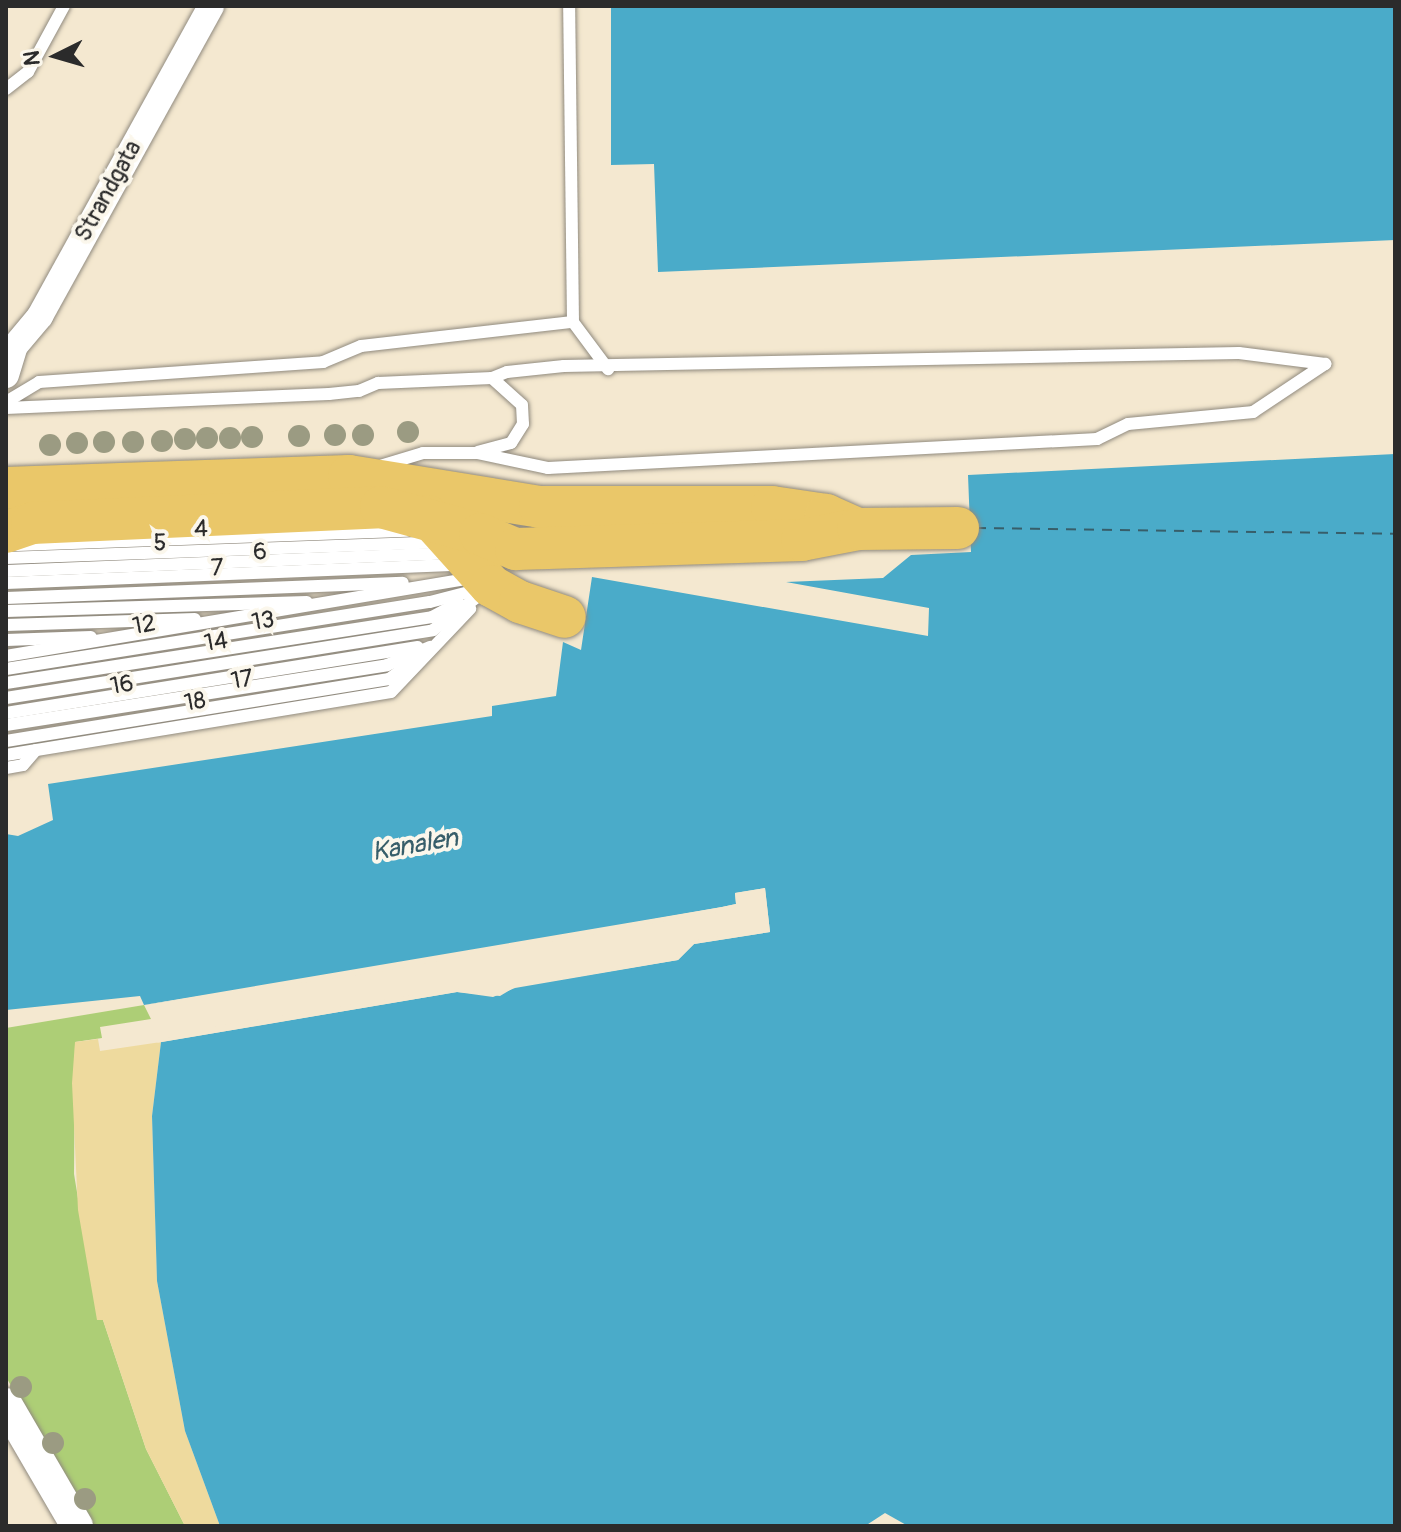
<!DOCTYPE html>
<html>
<head>
<meta charset="utf-8">
<style>
  body { margin:0 }
  #map { position:relative; width:1401px; height:1532px; overflow:hidden; background:#f4e8d0; font-family:Pangolin,sans-serif }
  div>[style] { position:absolute }
  [style*='--x'] { left:calc(var(--x)*1px); top:calc(var(--y)*1px); width:calc(var(--w)*1px); rotate:calc(var(--a)*1deg) }
  .green>* { inset:0; background:#adce76 }
  .sand>* { inset:0; background:#eeda9e }
  .water>* { inset:0; background:#4aabc9 }
  .pier>* { inset:0; background:#f4e8d0 }
  .ferry>* { height:2px; margin-top:-1px; transform-origin:0; background:repeating-linear-gradient(90deg,#375e6a 0 10px,transparent 0 18px) }
  .roads { filter:drop-shadow(0 0 2px #908a7e) drop-shadow(0 0 2px #908a7e) }
  .service>* { height:12px; margin:-6px; padding:0 6px; transform-origin:6px; border-radius:6px; background:#fff }
  .minor>* { height:26px; margin:-13px; padding:0 13px; transform-origin:13px; border-radius:13px; background:#fff }
  .tertiary>* { height:32px; margin:-16px; padding:0 16px; transform-origin:16px; border-radius:16px; background:#fff }
  .trunk>* { height:42px; margin:-21px; padding:0 21px; transform-origin:21px; border-radius:21px; background:#eac769 }
  .trees>* { width:22px; height:22px; margin:-11px; border-radius:50%; background:#9b9b82 }
  span { translate:-50% -50%; white-space:nowrap; text-align:center; line-height:1.15; -webkit-text-stroke:8px #fbf7ec; paint-order:stroke }
  .street-label { font-size:24px; color:#2b2b2b }
  .water-label { font-size:26px; color:#375e6a; font-style:italic }
  .frame { position:absolute; inset:0; border:8px solid #2b2b2b; pointer-events:none }
  .north { position:absolute; left:16px; top:16px; width:80px; height:80px; -webkit-text-stroke:6px #fbf7ec; paint-order:stroke; rotate:265deg; font-size:22px; font-weight:700; line-height:32px; text-align:center; color:#2b2b2b }
  .north::after { content:''; display:block; margin:auto; width:28px; height:36px; background:#2b2b2b; clip-path:polygon(50% 0,100% 100%,50% 72%,0 100%) }
</style>
</head>
<body>
<div id="map">
  <div class="green">
    <div style="clip-path:polygon(144px 1005px,151px 1019px,100px 1027px,102px 1038px,75px 1042px,74px 1174px,98px 1320px,103px 1320px,146px 1449px,185px 1526px,92px 1526px,6px 1377px,6px 1028px)"></div>
  </div>
  <div class="sand">
    <div style="clip-path:polygon(98px 1039px,100px 1051px,161px 1042px,152px 1116px,157px 1281px,185px 1431px,220px 1526px,185px 1526px,146px 1449px,103px 1320px,97px 1320px,78px 1210px,72px 1083px,75px 1042px)"></div>
  </div>
  <div class="water">
    <div style="clip-path:polygon(611px 6px,1395px 6px,1395px 240px,658px 272px,654px 164px,611px 165px)"></div>
    <div style="clip-path:polygon(1395px 454px,1395px 1526px,908px 1526px,885px 1513px,865px 1526px,220px 1526px,185px 1431px,157px 1281px,152px 1116px,161px 1042px,457px 992px,493px 997px,515px 988px,678px 960px,694px 944px,770px 932px,765px 888px,735px 893px,736px 904px,722px 907px,384px 967px,144px 1005px,140px 996px,6px 1010px,6px 834px,18px 836px,53px 820px,48px 784px,492px 716px,492px 706px,556px 696px,563px 642px,581px 650px,592px 577px,928px 636px,929px 608px,786px 582px,883px 578px,911px 555px,971px 552px,968px 475px)"></div>
  </div>
  <div class="pier">
    <div style="clip-path:polygon(765px 888px,770px 932px,694px 944px,678px 960px,515px 987px,500px 996px,457px 992px,156px 1043px,185px 1031px,457px 988px,493px 993px,515px 984px,675px 956px,693px 940px,765px 929px,761px 892px,739px 896px,739px 907px,723px 911px,385px 971px,144px 1005px,722px 907px,736px 904px,735px 893px)"></div>
  </div>
  <div class="ferry">
    <div style="--x:976;--y:528;--w:419;--a:0.8"></div>
  </div>
  <div class="roads">
    <div class="service">
      <div style="--x:6;--y:89;--w:28;--a:-38"></div>
      <div style="--x:28;--y:72;--w:75;--a:-61.4"></div>
      <div style="--x:573;--y:322;--w:59;--a:53.3"></div>
      <div style="--x:492;--y:378;--w:16;--a:-22"></div>
      <div style="--x:507;--y:372;--w:57;--a:-6"></div>
      <div style="--x:564;--y:366;--w:675;--a:-1.1"></div>
      <div style="--x:1239;--y:353;--w:87;--a:7.3"></div>
      <div style="--x:6;--y:402;--w:39;--a:-31"></div>
      <div style="--x:39;--y:382;--w:285;--a:-4"></div>
      <div style="--x:323;--y:362;--w:41;--a:-22.8"></div>
      <div style="--x:361;--y:346;--w:213;--a:-6.5"></div>
      <div style="--x:573;--y:322;--w:316;--a:-90.7"></div>
      <div style="--x:6;--y:408;--w:323;--a:-2.5"></div>
      <div style="--x:329;--y:394;--w:30;--a:-6"></div>
      <div style="--x:359;--y:391;--w:21;--a:-23"></div>
      <div style="--x:378;--y:383;--w:114;--a:-2.5"></div>
      <div style="--x:492;--y:378;--w:40;--a:42"></div>
      <div style="--x:522;--y:405;--w:19;--a:87"></div>
      <div style="--x:523;--y:424;--w:22;--a:122"></div>
      <div style="--x:511;--y:443;--w:34;--a:165"></div>
      <div style="--x:380;--y:466;--w:45;--a:-16.8"></div>
      <div style="--x:423;--y:453;--w:54;--a:0"></div>
      <div style="--x:477;--y:453;--w:73;--a:11.9"></div>
      <div style="--x:548;--y:468;--w:550;--a:-3.02"></div>
      <div style="--x:1097;--y:439;--w:34;--a:-26"></div>
      <div style="--x:1128;--y:424;--w:126;--a:-5.5"></div>
      <div style="--x:1253;--y:412;--w:87;--a:-33.7"></div>
      <div style="--x:17;--y:545;--w:390;--a:-2.1"></div>
      <div style="--x:6;--y:558;--w:433;--a:-2.1"></div>
      <div style="--x:6;--y:571;--w:444;--a:-2.3"></div>
      <div style="--x:6;--y:583;--w:452;--a:-2.3"></div>
      <div style="--x:6;--y:598;--w:397;--a:-2.2"></div>
      <div style="--x:6;--y:611;--w:301;--a:-1.7"></div>
      <div style="--x:6;--y:625;--w:189;--a:-1.8"></div>
      <div style="--x:6;--y:640;--w:85;--a:-2"></div>
      <div style="--x:6;--y:656;--w:472;--a:-9.5"></div>
      <div style="--x:6;--y:669;--w:429;--a:-9"></div>
      <div style="--x:430;--y:602;--w:56;--a:-14.5"></div>
      <div style="--x:6;--y:683;--w:431;--a:-8.8"></div>
      <div style="--x:432;--y:617;--w:30;--a:-28"></div>
      <div style="--x:6;--y:698;--w:432;--a:-9"></div>
      <div style="--x:433;--y:630;--w:69;--a:-36.7"></div>
      <div style="--x:6;--y:713;--w:417;--a:-9.1"></div>
      <div style="--x:6;--y:725;--w:386;--a:-8.9"></div>
      <div style="--x:387;--y:665;--w:47;--a:-22.7"></div>
      <div style="--x:6;--y:741;--w:388;--a:-9.2"></div>
      <div style="--x:389;--y:679;--w:29;--a:-36"></div>
      <div style="--x:6;--y:755;--w:390;--a:-9.3"></div>
      <div style="--x:391;--y:692;--w:115;--a:-46.4"></div>
      <div style="--x:6;--y:768;--w:17;--a:-10"></div>
      <div style="--x:23;--y:765;--w:20;--a:-49"></div>
    </div>
    <div class="minor">
      <div style="--x:6;--y:375;--w:30;--a:-73"></div>
      <div style="--x:15;--y:346;--w:39;--a:-50"></div>
      <div style="--x:40;--y:316;--w:354;--a:-61.1"></div>
    </div>
    <div class="tertiary">
      <div style="--x:6;--y:1404;--w:141;--a:59.8"></div>
    </div>
    <div class="trunk">
      <div style="--x:6;--y:488;--w:343;--a:-2"></div>
      <div style="--x:349;--y:476;--w:193;--a:9.2"></div>
      <div style="--x:540;--y:507;--w:232;--a:0"></div>
      <div style="--x:772;--y:507;--w:55;--a:8.4"></div>
      <div style="--x:826;--y:515;--w:30;--a:24"></div>
      <div style="--x:428;--y:516;--w:94;--a:48"></div>
      <div style="--x:491;--y:586;--w:33;--a:29"></div>
      <div style="--x:520;--y:602;--w:47;--a:18.4"></div>
      <div style="--x:6;--y:532;--w:28;--a:-19"></div>
      <div style="--x:32;--y:523;--w:349;--a:-2.6"></div>
      <div style="--x:381;--y:507;--w:103;--a:15.3"></div>
      <div style="--x:480;--y:534;--w:39;--a:23"></div>
      <div style="--x:516;--y:549;--w:286;--a:-1.8"></div>
      <div style="--x:802;--y:540;--w:57;--a:-11.1"></div>
      <div style="--x:858;--y:529;--w:100;--a:-0.6"></div>
    </div>
  </div>
  <div class="trees">
    <div style="left:408px;top:432px"></div>
    <div style="left:335px;top:435px"></div>
    <div style="left:363px;top:435px"></div>
    <div style="left:299px;top:436px"></div>
    <div style="left:252px;top:437px"></div>
    <div style="left:207px;top:438px"></div>
    <div style="left:230px;top:438px"></div>
    <div style="left:185px;top:439px"></div>
    <div style="left:162px;top:441px"></div>
    <div style="left:104px;top:442px"></div>
    <div style="left:133px;top:442px"></div>
    <div style="left:77px;top:443px"></div>
    <div style="left:50px;top:445px"></div>
    <div style="left:21px;top:1387px"></div>
    <div style="left:53px;top:1443px"></div>
    <div style="left:85px;top:1499px"></div>
  </div>
  <div class="street-label">
    <span style="left:108px;top:191px;rotate:-61deg">Strandgata</span>
    <span style="left:201px;top:529px;rotate:-2deg">4</span>
    <span style="left:160px;top:543px;rotate:-2deg">5</span>
    <span style="left:260px;top:552px;rotate:-2deg">6</span>
    <span style="left:217px;top:568px;rotate:-2deg">7</span>
    <span style="left:263px;top:621px;rotate:-9deg">13</span>
    <span style="left:144px;top:625px;rotate:-9deg">12</span>
    <span style="left:216px;top:642px;rotate:-9deg">14</span>
    <span style="left:242px;top:680px;rotate:-9deg">17</span>
    <span style="left:122px;top:685px;rotate:-9deg">16</span>
    <span style="left:195px;top:702px;rotate:-9deg">18</span>
  </div>
  <div class="water-label">
    <span style="left:415px;top:846px;rotate:-10deg">Kanalen</span>
  </div>
  <div class="frame"></div>
  <div class="north">N</div>
</div>
</body>
</html>
